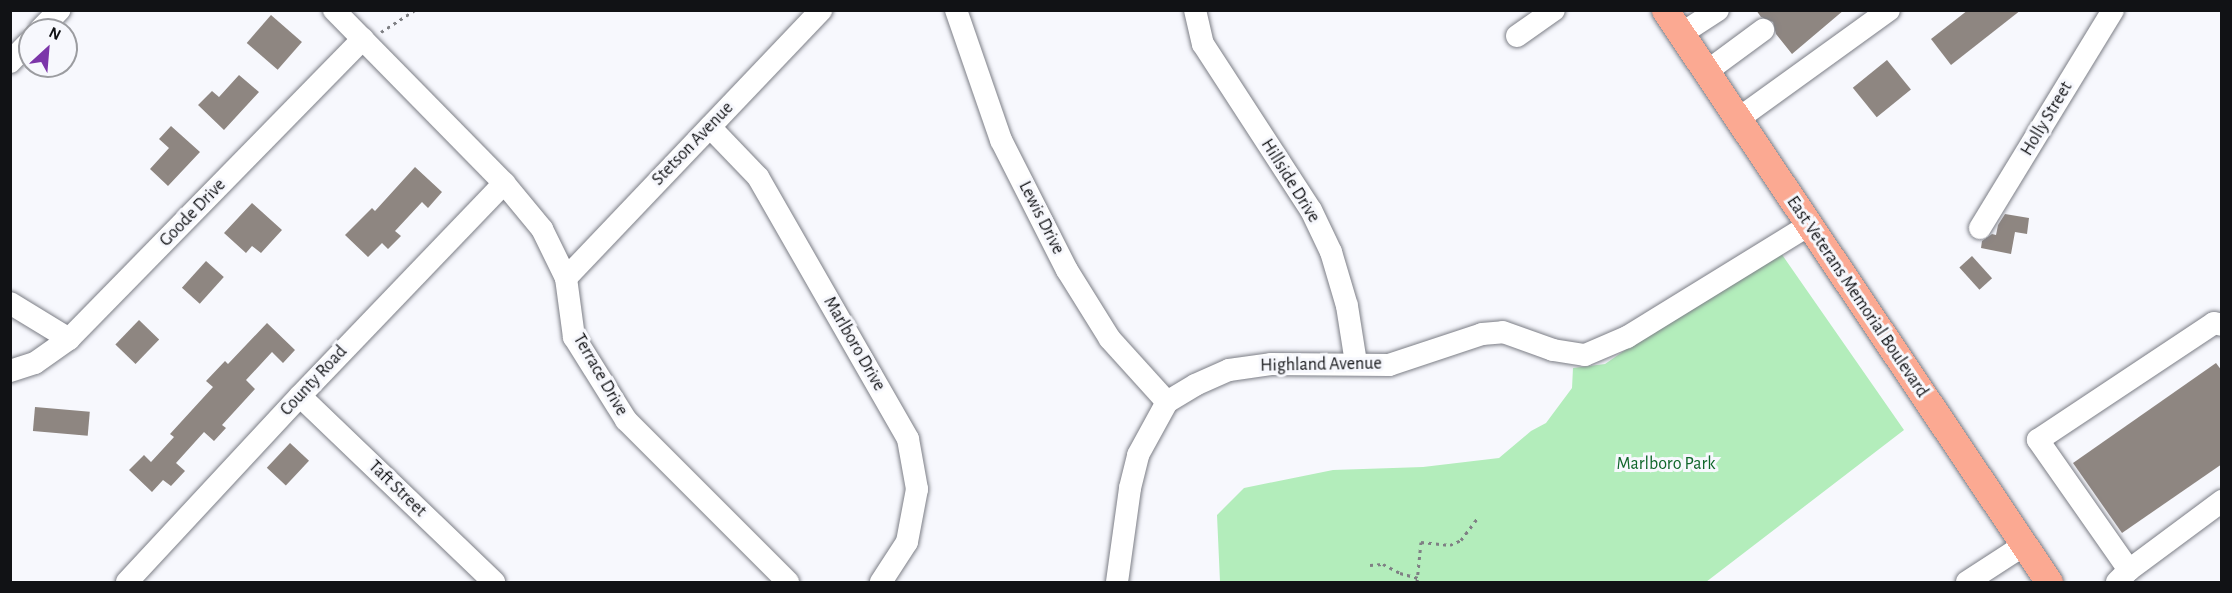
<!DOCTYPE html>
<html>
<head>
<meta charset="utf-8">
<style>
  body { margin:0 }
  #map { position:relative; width:2232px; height:593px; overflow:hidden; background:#f7f8fd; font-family:"Alegreya Sans",sans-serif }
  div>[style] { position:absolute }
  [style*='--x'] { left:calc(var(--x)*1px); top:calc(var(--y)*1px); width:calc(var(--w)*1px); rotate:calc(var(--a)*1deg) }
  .green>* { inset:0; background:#b3edbb }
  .building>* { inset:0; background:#8e8681; transform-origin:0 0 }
  .path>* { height:3px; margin-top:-1.5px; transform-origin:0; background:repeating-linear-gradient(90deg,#7f8084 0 3px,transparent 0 7.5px) }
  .roads { filter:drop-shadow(0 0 2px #7c7e86) drop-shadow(0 0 2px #7c7e86) }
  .minor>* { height:22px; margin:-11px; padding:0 11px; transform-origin:11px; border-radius:11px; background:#fff }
  .major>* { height:27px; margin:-13.5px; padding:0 13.5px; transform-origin:13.5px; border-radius:13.5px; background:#fba992 }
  span { translate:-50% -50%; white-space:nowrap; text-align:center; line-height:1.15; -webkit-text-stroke:6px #f7f8fd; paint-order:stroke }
  .street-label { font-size:18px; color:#111215 }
  .park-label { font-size:18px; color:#0f662a }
  .frame { position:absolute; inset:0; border:12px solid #111215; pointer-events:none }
  .north { position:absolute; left:18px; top:18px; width:60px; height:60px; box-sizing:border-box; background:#f7f8fd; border:2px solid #9b9ca0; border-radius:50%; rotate:26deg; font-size:16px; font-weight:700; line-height:24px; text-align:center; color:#111215 }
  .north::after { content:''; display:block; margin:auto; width:21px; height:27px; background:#7c36a9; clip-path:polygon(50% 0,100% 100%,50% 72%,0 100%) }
</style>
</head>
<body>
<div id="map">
  <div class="green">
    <div style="clip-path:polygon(1776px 246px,1904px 430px,1706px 582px,1220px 582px,1217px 515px,1244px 488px,1333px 470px,1423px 467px,1499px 458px,1531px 431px,1546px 423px,1572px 388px,1573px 368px,1605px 364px)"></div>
  </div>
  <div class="building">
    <div style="clip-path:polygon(1756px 10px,1844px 10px,1792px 54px,1776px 34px,1773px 22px,1761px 17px)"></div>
    <div style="clip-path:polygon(1968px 10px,2021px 10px,1951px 65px,1931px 39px)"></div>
    <div style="left:271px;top:15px;width:41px;height:37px;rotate:41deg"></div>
    <div style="left:1887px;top:60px;width:38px;height:44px;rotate:51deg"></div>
    <div style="clip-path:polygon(239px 75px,259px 92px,224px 130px,198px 105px,212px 91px,219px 97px)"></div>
    <div style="clip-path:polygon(171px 126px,200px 152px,168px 186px,150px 169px,169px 148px,159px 139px)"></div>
    <div style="clip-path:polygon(415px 167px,442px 192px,428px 208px,422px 202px,395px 231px,401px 236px,388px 249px,382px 243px,368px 257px,345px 235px,372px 208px,375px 211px)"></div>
    <div style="clip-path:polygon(252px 203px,282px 230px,261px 253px,252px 246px,246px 253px,224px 233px)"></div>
    <div style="clip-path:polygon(2005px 214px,2029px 218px,2027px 234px,2015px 232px,2011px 254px,1981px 248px,1982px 241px,1992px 234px,1996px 235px,1998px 225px)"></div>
    <div style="left:1972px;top:256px;width:30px;height:17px;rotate:48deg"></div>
    <div style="left:206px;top:261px;width:24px;height:36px;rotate:42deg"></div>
    <div style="left:139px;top:320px;width:28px;height:34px;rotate:44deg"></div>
    <div style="clip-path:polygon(267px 323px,295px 350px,283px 363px,272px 352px,246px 380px,255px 389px,222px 425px,226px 428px,214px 441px,204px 432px,176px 463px,185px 471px,171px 486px,163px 480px,152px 492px,129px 470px,144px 455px,151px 462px,174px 437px,170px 434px,213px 387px,206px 381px,225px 361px,228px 364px)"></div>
    <div style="clip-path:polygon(2216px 363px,2222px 371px,2222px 464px,2122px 533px,2073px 463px)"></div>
    <div style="left:35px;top:407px;width:55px;height:24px;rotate:5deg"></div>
    <div style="left:290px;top:443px;width:26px;height:34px;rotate:43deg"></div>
  </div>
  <div class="path">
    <div style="--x:381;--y:32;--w:40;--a:-32.9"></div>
    <div style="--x:1370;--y:565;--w:13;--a:-4"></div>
    <div style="--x:1383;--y:564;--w:19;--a:28"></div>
    <div style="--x:1400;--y:573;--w:20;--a:15"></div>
    <div style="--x:1417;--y:582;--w:40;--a:-84.3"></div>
    <div style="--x:1421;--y:542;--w:29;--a:6"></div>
    <div style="--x:1450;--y:545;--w:12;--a:-24"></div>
    <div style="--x:1461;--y:540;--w:26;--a:-53"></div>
  </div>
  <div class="roads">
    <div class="minor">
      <div style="--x:334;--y:10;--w:243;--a:45.5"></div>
      <div style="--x:504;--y:183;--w:60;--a:50.4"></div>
      <div style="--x:542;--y:229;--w:55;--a:63.9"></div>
      <div style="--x:566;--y:278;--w:60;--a:82.3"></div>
      <div style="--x:574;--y:337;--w:98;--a:57.9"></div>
      <div style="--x:626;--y:420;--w:229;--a:45"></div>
      <div style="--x:956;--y:10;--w:138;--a:70.9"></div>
      <div style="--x:1001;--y:140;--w:146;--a:63.1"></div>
      <div style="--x:1067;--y:270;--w:81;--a:58.1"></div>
      <div style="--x:1110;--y:339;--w:85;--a:47.9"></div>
      <div style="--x:1195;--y:10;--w:35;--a:77"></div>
      <div style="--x:1203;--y:44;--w:198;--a:57"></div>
      <div style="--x:1311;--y:210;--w:47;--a:64.5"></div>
      <div style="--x:1331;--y:252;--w:56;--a:73.5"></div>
      <div style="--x:1347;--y:306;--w:58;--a:81"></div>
      <div style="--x:40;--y:30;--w:28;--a:-46"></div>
      <div style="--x:1681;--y:34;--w:44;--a:-33"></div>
      <div style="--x:1517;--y:36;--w:45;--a:-35.1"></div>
      <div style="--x:10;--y:62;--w:29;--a:-46"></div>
      <div style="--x:1706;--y:72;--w:71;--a:-36.4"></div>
      <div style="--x:1738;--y:119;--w:186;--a:-35.8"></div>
      <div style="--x:710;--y:127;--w:69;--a:46.2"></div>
      <div style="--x:758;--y:177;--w:302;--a:60.2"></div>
      <div style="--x:908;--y:439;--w:51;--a:79.8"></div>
      <div style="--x:917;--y:489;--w:54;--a:100.7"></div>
      <div style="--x:907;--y:542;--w:48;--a:123"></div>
      <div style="--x:1980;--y:228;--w:255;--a:-58.6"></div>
      <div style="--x:566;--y:278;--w:370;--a:-46.4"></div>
      <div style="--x:10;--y:303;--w:69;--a:31.4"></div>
      <div style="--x:10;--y:371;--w:26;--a:-18"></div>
      <div style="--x:35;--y:363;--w:42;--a:-35.2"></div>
      <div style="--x:69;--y:339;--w:420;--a:-45.6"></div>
      <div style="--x:300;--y:396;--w:269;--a:43.8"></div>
      <div style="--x:2129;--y:570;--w:159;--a:-125"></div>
      <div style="--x:2038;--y:440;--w:211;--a:-33.6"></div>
      <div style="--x:2214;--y:323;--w:8;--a:14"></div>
      <div style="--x:127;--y:582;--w:254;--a:-47.1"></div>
      <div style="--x:300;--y:396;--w:295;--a:-46.2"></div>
      <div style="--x:1117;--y:582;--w:95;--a:-82.1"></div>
      <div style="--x:1130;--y:488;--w:34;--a:-76"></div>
      <div style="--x:1138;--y:455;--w:60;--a:-61.3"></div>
      <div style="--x:1167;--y:402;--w:33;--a:-31"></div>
      <div style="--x:1195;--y:385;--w:37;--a:-24"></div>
      <div style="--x:1229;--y:370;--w:42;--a:-8.1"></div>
      <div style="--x:1271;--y:364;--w:118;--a:0.5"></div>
      <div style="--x:1389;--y:365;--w:98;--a:-18.4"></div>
      <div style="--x:1482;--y:334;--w:21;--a:-5"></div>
      <div style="--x:1503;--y:332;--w:53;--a:19.8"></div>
      <div style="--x:1553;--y:350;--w:32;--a:9"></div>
      <div style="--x:1585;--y:355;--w:46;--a:-23.2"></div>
      <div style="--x:1627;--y:337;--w:214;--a:-31.6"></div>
      <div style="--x:1967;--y:582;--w:68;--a:-33"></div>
      <div style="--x:2117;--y:582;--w:17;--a:-45"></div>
      <div style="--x:2129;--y:570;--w:116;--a:-36.6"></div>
    </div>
    <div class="major">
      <div style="--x:1665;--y:10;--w:689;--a:56.13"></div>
    </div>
  </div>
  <div class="street-label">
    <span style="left:2047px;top:119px;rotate:-59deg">Holly Street</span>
    <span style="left:693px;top:144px;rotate:-46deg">Stetson Avenue</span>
    <span style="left:1290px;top:181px;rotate:58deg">Hillside Drive</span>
    <span style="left:193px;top:213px;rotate:-46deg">Goode Drive</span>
    <span style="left:1041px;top:218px;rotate:63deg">Lewis Drive</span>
    <span style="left:1857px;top:297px;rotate:56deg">East Veterans Memorial Boulevard</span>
    <span style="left:854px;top:344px;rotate:60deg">Marlboro Drive</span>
    <span style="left:1321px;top:365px;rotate:-1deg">Highland Avenue</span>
    <span style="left:600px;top:375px;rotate:60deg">Terrace Drive</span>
    <span style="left:314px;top:381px;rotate:-47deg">County Road</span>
    <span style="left:397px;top:489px;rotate:44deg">Taft Street</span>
  </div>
  <div class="park-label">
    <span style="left:1666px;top:464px">Marlboro Park</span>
  </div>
  <div class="frame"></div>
  <div class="north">N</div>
</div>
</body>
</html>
